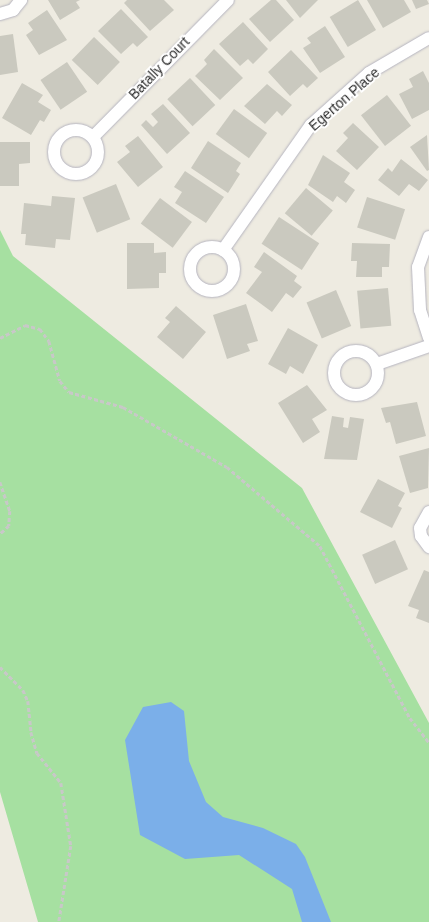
<!DOCTYPE html>
<html>
<head>
<meta charset="utf-8">
<style>
  body { margin:0 }
  #map { position:relative; width:429px; height:922px; overflow:hidden; background:#eeebe1; font-family:Arial,sans-serif }
  div>[style] { position:absolute }
  [style*='--x'] { left:calc(var(--x)*1px); top:calc(var(--y)*1px); width:calc(var(--w)*1px); rotate:calc(var(--a)*1deg) }
  .green>* { inset:0; background:#a6e0a1 }
  .water>* { inset:0; background:#7bafe9 }
  .building>* { inset:0; background:#cac9bf; transform-origin:0 0 }
  .path>* { height:2.5px; margin-top:-1.25px; transform-origin:0; background:repeating-linear-gradient(90deg,#c8c8c8 0 4px,transparent 0 6.5px) }
  .roads { filter:drop-shadow(0 0 1px #b5b4bf) drop-shadow(0 0 1px #b5b4bf) }
  .minor>* { height:12px; margin:-6px; padding:0 6px; transform-origin:6px; border-radius:6px; background:#fff }
  .minor>.ring { margin:-6px; padding:0; box-sizing:content-box; background:none; border:12px solid #fff; border-radius:50% }
  span { translate:-50% -50%; white-space:nowrap; text-align:center; line-height:1.15; -webkit-text-stroke:4px #fff; paint-order:stroke }
  .street-label { font-size:14px; color:#2d2d2d }
</style>
</head>
<body>
<div id="map">
  <div class="green">
    <div style="clip-path:polygon(0 230px,13px 256px,302px 488px,429px 723px,429px 922px,38px 922px,0 792px)"></div>
  </div>
  <div class="water">
    <div style="clip-path:polygon(171px 702px,184px 711px,189px 761px,206px 802px,223px 817px,263px 828px,296px 844px,305px 857px,331px 922px,302px 922px,292px 889px,239px 855px,185px 859px,140px 835px,125px 740px,143px 707px)"></div>
  </div>
  <div class="building">
    <div style="clip-path:polygon(48px 0,80px 0,76px 2px,80px 8px,60px 20px)"></div>
    <div style="clip-path:polygon(127px 0,164px 0,174px 10px,150px 31px,124px 3px)"></div>
    <div style="clip-path:polygon(271px 0,276px 0,294px 20px,270px 42px,249px 19px)"></div>
    <div style="clip-path:polygon(286px 0,318px 0,300px 18px)"></div>
    <div style="left:358px;top:0;width:35px;height:33px;rotate:59deg"></div>
    <div style="clip-path:polygon(367px 0,404px 0,411px 12px,383px 28px)"></div>
    <div style="clip-path:polygon(412px 0,427px 0,429px 4px,416px 9px)"></div>
    <div style="clip-path:polygon(121px 9px,148px 37px,137px 47px,133px 43px,121px 54px,98px 31px)"></div>
    <div style="clip-path:polygon(47px 10px,67px 40px,39px 55px,26px 35px,33px 30px,28px 23px)"></div>
    <div style="clip-path:polygon(243px 22px,268px 49px,253px 64px,248px 59px,240px 66px,219px 44px)"></div>
    <div style="clip-path:polygon(325px 26px,345px 57px,320px 73px,303px 48px,311px 43px,307px 38px)"></div>
    <div style="clip-path:polygon(13px 34px,18px 72px,0 75px,0 36px)"></div>
    <div style="left:94px;top:37px;width:36px;height:32px;rotate:44deg"></div>
    <div style="clip-path:polygon(214px 49px,243px 78px,220px 100px,195px 76px,207px 64px,204px 60px)"></div>
    <div style="clip-path:polygon(291px 50px,318px 78px,307px 88px,303px 84px,290px 96px,268px 72px)"></div>
    <div style="left:67px;top:62px;width:36px;height:32px;rotate:56deg"></div>
    <div style="clip-path:polygon(423px 71px,429px 83px,429px 110px,412px 119px,399px 94px,413px 87px,409px 79px)"></div>
    <div style="left:190px;top:78px;width:37px;height:31px;rotate:47deg"></div>
    <div style="clip-path:polygon(22px 83px,43px 95px,38px 102px,51px 110px,44px 122px,40px 120px,31px 135px,2px 118px)"></div>
    <div style="clip-path:polygon(267px 84px,292px 105px,282px 116px,277px 111px,265px 124px,244px 106px)"></div>
    <div style="left:387px;top:95px;width:39px;height:33px;rotate:52deg"></div>
    <div style="clip-path:polygon(163px 104px,190px 133px,167px 154px,141px 125px,146px 120px,153px 127px,158px 122px,151px 114px)"></div>
    <div style="left:234px;top:109px;width:41px;height:31px;rotate:36deg"></div>
    <div style="clip-path:polygon(353px 123px,379px 147px,357px 170px,336px 151px,348px 138px,343px 133px)"></div>
    <div style="clip-path:polygon(427px 135px,429px 170px,427px 171px,410px 147px)"></div>
    <div style="clip-path:polygon(138px 136px,163px 167px,138px 187px,117px 162px,130px 152px,125px 146px)"></div>
    <div style="clip-path:polygon(208px 141px,241px 163px,236px 171px,240px 174px,228px 193px,191px 168px)"></div>
    <div style="clip-path:polygon(0 142px,30px 142px,30px 163px,19px 164px,19px 186px,0 186px)"></div>
    <div style="clip-path:polygon(323px 155px,350px 173px,344px 182px,355px 190px,346px 203px,337px 196px,333px 202px,308px 185px)"></div>
    <div style="clip-path:polygon(401px 159px,428px 180px,419px 191px,409px 184px,399px 196px,378px 180px,388px 168px,392px 172px)"></div>
    <div style="clip-path:polygon(185px 171px,224px 197px,206px 223px,175px 203px,182px 192px,174px 187px)"></div>
    <div style="left:116px;top:184px;width:38px;height:36px;rotate:68deg"></div>
    <div style="left:306px;top:188px;width:35px;height:33px;rotate:40deg"></div>
    <div style="clip-path:polygon(52px 196px,75px 198px,70px 240px,56px 239px,55px 248px,25px 245px,26px 234px,21px 234px,24px 203px,51px 206px)"></div>
    <div style="left:367px;top:197px;width:40px;height:32px;rotate:18deg"></div>
    <div style="left:160px;top:198px;width:40px;height:32px;rotate:37deg"></div>
    <div style="left:279px;top:217px;width:48px;height:32px;rotate:33deg"></div>
    <div style="clip-path:polygon(127px 243px,154px 243px,154px 253px,166px 252px,166px 273px,159px 273px,159px 288px,127px 289px)"></div>
    <div style="clip-path:polygon(352px 243px,390px 244px,389px 267px,382px 267px,382px 277px,356px 277px,357px 261px,351px 261px)"></div>
    <div style="clip-path:polygon(264px 252px,297px 276px,294px 281px,302px 287px,293px 298px,286px 293px,272px 312px,246px 293px,262px 272px,254px 267px)"></div>
    <div style="left:388px;top:288px;width:38px;height:31px;rotate:85deg"></div>
    <div style="left:336px;top:290px;width:39px;height:32px;rotate:67deg"></div>
    <div style="clip-path:polygon(246px 304px,258px 341px,247px 344px,250px 351px,227px 359px,213px 315px)"></div>
    <div style="clip-path:polygon(176px 306px,206px 332px,183px 359px,157px 337px,170px 322px,165px 318px)"></div>
    <div style="clip-path:polygon(288px 328px,318px 345px,303px 374px,290px 366px,286px 374px,268px 364px)"></div>
    <div style="clip-path:polygon(307px 385px,327px 410px,312px 419px,320px 432px,303px 443px,278px 403px)"></div>
    <div style="clip-path:polygon(417px 402px,426px 436px,396px 444px,390px 422px,386px 423px,381px 408px)"></div>
    <div style="clip-path:polygon(332px 416px,344px 418px,343px 427px,348px 428px,350px 417px,364px 419px,357px 460px,324px 459px)"></div>
    <div style="clip-path:polygon(429px 448px,428px 488px,410px 493px,399px 456px)"></div>
    <div style="clip-path:polygon(378px 479px,405px 493px,398px 506px,402px 508px,392px 528px,360px 512px)"></div>
    <div style="left:395px;top:540px;width:32px;height:36px;rotate:66deg"></div>
    <div style="clip-path:polygon(424px 570px,429px 572px,429px 623px,416px 618px,419px 610px,408px 606px)"></div>
  </div>
  <div class="path">
    <div style="--x:0;--y:338;--w:28;--a:-27"></div>
    <div style="--x:25;--y:325;--w:16;--a:15"></div>
    <div style="--x:40;--y:329;--w:15;--a:53"></div>
    <div style="--x:49;--y:341;--w:41;--a:74.6"></div>
    <div style="--x:60;--y:381;--w:14;--a:51"></div>
    <div style="--x:69;--y:392;--w:56;--a:15.5"></div>
    <div style="--x:123;--y:407;--w:120;--a:30"></div>
    <div style="--x:227;--y:467;--w:122;--a:40.3"></div>
    <div style="--x:320;--y:546;--w:194;--a:62.4"></div>
    <div style="--x:410;--y:718;--w:31;--a:52"></div>
    <div style="--x:0;--y:482;--w:31;--a:71"></div>
    <div style="--x:10;--y:511;--w:15;--a:94"></div>
    <div style="--x:9;--y:526;--w:12;--a:138"></div>
    <div style="--x:0;--y:667;--w:33;--a:45"></div>
    <div style="--x:23;--y:690;--w:12;--a:66"></div>
    <div style="--x:28;--y:701;--w:31;--a:84"></div>
    <div style="--x:31;--y:732;--w:22;--a:74"></div>
    <div style="--x:37;--y:753;--w:38;--a:51"></div>
    <div style="--x:61;--y:783;--w:64;--a:81"></div>
    <div style="--x:71;--y:846;--w:77;--a:99"></div>
  </div>
  <div class="roads">
    <div class="minor">
      <div style="--x:0;--y:14;--w:14;--a:-17"></div>
      <div style="--x:13;--y:10;--w:13;--a:-51"></div>
      <div class="ring" style="left:54px;top:130px;width:32px;height:32px"></div>
      <div style="--x:93;--y:137;--w:192;--a:-45.4"></div>
      <div style="--x:429;--y:237;--w:32;--a:110"></div>
      <div style="--x:418;--y:267;--w:43;--a:87.3"></div>
      <div style="--x:420;--y:310;--w:29;--a:72"></div>
      <div class="ring" style="left:190px;top:247px;width:32px;height:32px"></div>
      <div style="--x:223;--y:250;--w:153;--a:-54.9"></div>
      <div style="--x:311;--y:125;--w:78;--a:-41.9"></div>
      <div style="--x:369;--y:73;--w:69;--a:-30.3"></div>
      <div class="ring" style="left:334px;top:351px;width:32px;height:32px"></div>
      <div style="--x:377;--y:364;--w:55;--a:-19.1"></div>
      <div style="--x:429;--y:512;--w:18;--a:119"></div>
      <div style="--x:420;--y:528;--w:8;--a:83"></div>
      <div style="--x:421;--y:536;--w:14;--a:54"></div>
    </div>
  </div>
  <div class="street-label">
    <span style="left:159px;top:68px;rotate:-46deg">Batally Court</span>
    <span style="left:344px;top:99px;rotate:-41deg">Egerton Place</span>
  </div>
</div>
</body>
</html>
